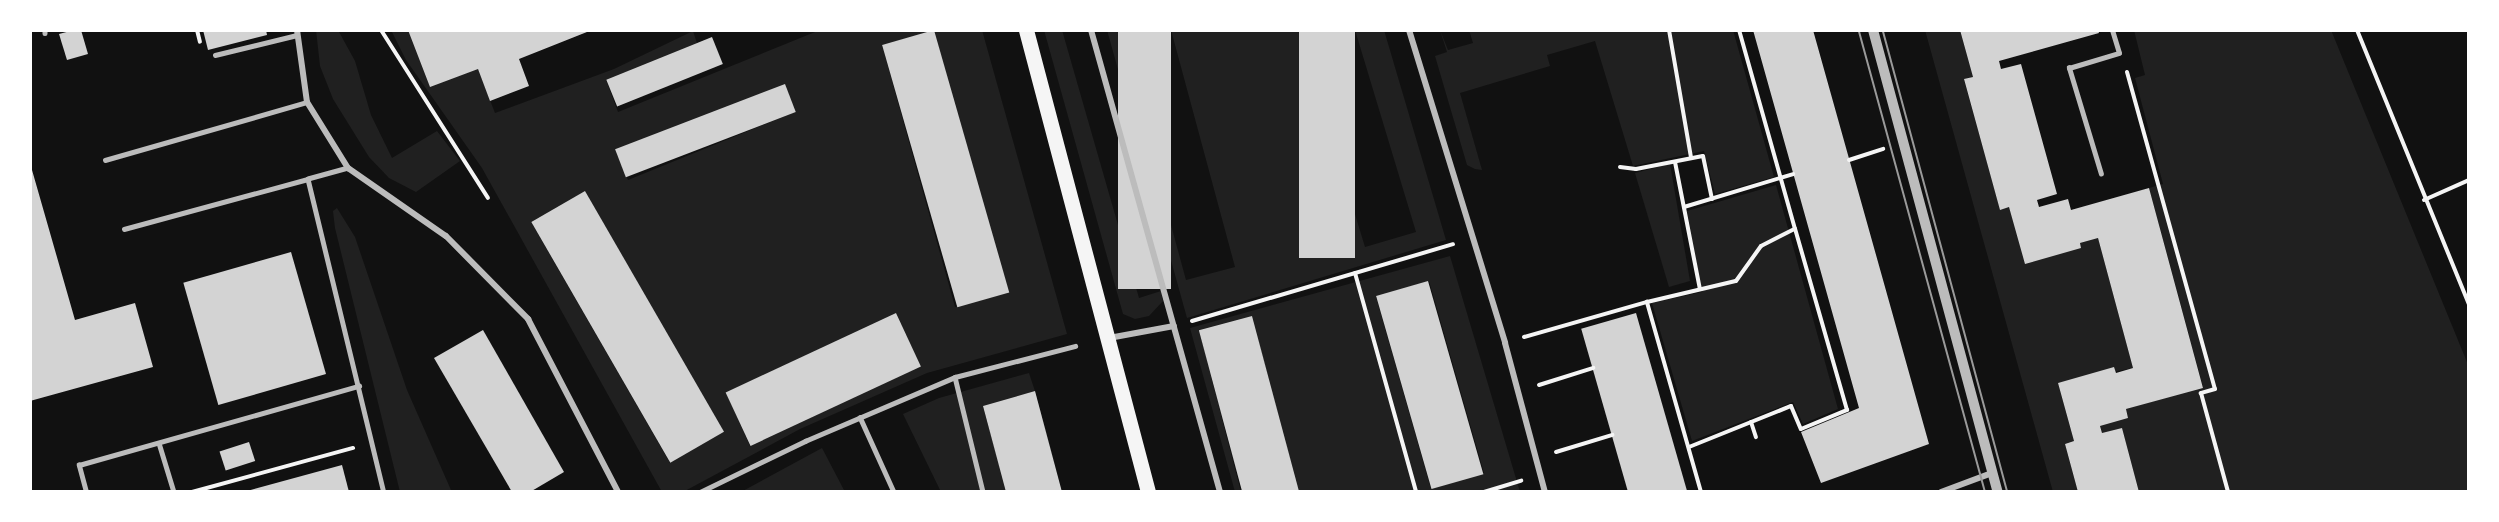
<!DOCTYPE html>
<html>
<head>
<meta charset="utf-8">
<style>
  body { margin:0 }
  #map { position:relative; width:2499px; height:522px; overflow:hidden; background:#111; font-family:"Space Grotesk",sans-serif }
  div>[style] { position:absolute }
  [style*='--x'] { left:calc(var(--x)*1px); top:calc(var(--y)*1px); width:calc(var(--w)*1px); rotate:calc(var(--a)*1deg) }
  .green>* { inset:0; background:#202020 }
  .building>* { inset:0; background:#d3d3d3; transform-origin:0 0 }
  .path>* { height:4px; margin:-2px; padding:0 2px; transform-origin:2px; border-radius:2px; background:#f5f5f5 }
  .service>* { height:4.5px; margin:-2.25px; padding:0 2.25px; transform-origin:2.25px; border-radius:2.25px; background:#bcbcbc }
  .minor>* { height:6px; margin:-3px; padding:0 3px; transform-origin:3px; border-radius:3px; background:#bcbcbc }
  .tertiary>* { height:10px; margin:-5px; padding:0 5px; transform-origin:5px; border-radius:5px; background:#bcbcbc }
  .primary>* { height:15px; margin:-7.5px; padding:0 7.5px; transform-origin:7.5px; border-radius:7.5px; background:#f5f5f5 }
  .tram>* { height:1.5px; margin:-0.75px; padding:0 0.75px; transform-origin:0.75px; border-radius:0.75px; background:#9a9a9a }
  span { translate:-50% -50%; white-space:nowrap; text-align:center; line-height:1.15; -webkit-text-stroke:4.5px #fff; paint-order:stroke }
  .frame { position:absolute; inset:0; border:32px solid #fff; pointer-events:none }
</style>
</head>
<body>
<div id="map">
  <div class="green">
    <div style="clip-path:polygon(316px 30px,338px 30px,355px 61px,371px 115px,392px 158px,437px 131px,460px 161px,416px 192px,389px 178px,369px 157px,333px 99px,320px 66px)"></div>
    <div style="clip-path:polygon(evenodd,391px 30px,408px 30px,478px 69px,495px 113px,614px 69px,693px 31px,697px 43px,606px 80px,618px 112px,820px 30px,982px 30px,1067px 334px,927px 373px,800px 429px,683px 492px,662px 492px,482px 168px,406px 60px,391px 30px,934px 31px,1007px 293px,955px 307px,882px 45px,934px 31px,391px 30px,795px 112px,628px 180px,616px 152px,795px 112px,391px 30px,585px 191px,723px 432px,670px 463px,531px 222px,585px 191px,391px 30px,896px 313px,921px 366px,750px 446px,726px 393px,896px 313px)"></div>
    <div style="clip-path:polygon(1044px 30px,1062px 30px,1139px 298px,1161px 291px,1163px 301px,1149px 316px,1135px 319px,1123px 314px)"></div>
    <div style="clip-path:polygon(1107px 30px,1118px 30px,1186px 280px,1235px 267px,1171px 30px,1299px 30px,1365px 247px,1416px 232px,1355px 30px,1384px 30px,1446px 240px,1187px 318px)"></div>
    <div style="clip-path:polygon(1440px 30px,1448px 50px,1473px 43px,1469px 30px,1733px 30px,1774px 177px,1715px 194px,1704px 151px,1633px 166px,1595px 41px,1547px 55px,1550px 66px,1460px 93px,1482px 170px,1475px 169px,1467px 165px,1435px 56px,1447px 52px)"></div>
    <div style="clip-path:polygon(1925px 30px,1960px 30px,1973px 77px,1964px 80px,2000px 209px,2009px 207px,2081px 248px,2080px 243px,2098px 238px,2133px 368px,2058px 383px,2074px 441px,2065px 444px,2078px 492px,2053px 492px)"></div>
    <div style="clip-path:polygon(2134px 30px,2331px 30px,2469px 367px,2469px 492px,2139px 492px,2122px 428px,2102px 433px,2100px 426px,2128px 418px,2126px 409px,2203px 387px,2149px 188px,2163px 184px,2135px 78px,2145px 75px)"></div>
    <div style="clip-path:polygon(1670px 164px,1690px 281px,1669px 287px,1635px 173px)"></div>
    <div style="clip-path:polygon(1776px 185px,1838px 409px,1803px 424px,1793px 402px,1692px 441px,1652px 303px,1702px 292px,1687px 211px)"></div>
    <div style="clip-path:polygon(337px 208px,355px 237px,407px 390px,451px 490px,400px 492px,335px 228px,333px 211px)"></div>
    <div style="clip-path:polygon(evenodd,1450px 256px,1520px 492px,1298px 492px,1252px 316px,1199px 330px,1241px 492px,1235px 492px,1190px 328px,1450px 256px,1429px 281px,1484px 473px,1431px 489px,1376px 297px,1429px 281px)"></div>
    <div style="clip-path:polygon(1029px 373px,1035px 391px,983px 406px,1006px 492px,941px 492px,903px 414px,939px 398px)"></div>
    <div style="clip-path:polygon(822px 448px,845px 492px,741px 492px)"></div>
  </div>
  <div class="building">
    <div style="clip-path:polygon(74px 30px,81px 30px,88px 54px,67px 60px,59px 34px)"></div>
    <div style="clip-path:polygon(203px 30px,266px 30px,267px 35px,208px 50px)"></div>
    <div style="clip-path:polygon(408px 30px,592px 30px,519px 59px,529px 86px,490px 101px,478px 69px,430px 87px)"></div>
    <div style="left:934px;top:30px;width:273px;height:54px;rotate:74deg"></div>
    <div style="left:1118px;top:30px;width:53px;height:259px"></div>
    <div style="left:1299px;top:30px;width:56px;height:228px"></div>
    <div style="clip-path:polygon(1753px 30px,1813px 30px,1929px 444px,1821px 483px,1801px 432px,1859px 408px)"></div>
    <div style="clip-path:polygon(1960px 30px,2098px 30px,2099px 33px,1999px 61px,2001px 69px,2021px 64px,2057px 194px,2037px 200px,2039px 207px,2068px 199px,2071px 210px,2149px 188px,2203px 388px,2126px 409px,2128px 418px,2100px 426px,2102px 433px,2122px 428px,2139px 492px,2078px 492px,2065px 444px,2074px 441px,2058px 383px,2114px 367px,2116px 373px,2133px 368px,2098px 238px,2080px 243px,2081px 248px,2025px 264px,2009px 207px,2000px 210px,1964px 79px,1973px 77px)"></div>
    <div style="left:712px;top:37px;width:29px;height:114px;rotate:68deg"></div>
    <div style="left:785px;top:84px;width:30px;height:182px;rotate:69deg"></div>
    <div style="clip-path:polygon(30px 163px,75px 320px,135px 303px,153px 367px,30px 401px)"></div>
    <div style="left:585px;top:191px;width:278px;height:62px;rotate:60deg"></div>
    <div style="left:291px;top:252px;width:127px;height:112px;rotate:74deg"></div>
    <div style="left:1428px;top:281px;width:201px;height:54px;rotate:74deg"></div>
    <div style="left:896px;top:313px;width:59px;height:188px;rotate:65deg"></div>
    <div style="left:1636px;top:313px;width:186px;height:57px;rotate:74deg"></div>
    <div style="left:1252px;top:316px;width:182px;height:55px;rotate:75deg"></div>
    <div style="clip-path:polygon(483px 330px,564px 472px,530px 492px,512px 492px,434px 358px)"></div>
    <div style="clip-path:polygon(1035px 391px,1062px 492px,1006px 492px,983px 406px)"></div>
    <div style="left:249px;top:442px;width:20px;height:31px;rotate:72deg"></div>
    <div style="clip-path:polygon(342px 465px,349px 492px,247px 492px,247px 491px)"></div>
  </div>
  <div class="path">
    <div style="--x:197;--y:30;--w:12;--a:76"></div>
    <div style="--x:381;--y:30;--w:199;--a:57.5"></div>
    <div style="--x:1669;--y:30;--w:130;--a:80.2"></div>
    <div style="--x:2357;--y:30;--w:296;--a:67.8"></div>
    <div style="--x:2127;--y:72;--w:329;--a:74.5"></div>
    <div style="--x:2215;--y:389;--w:15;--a:164"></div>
    <div style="--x:2201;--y:393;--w:103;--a:74.7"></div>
    <div style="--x:1849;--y:160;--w:36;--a:-18"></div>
    <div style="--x:1675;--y:162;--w:129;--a:78.9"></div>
    <div style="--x:1620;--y:167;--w:16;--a:7"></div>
    <div style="--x:1636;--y:169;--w:68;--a:-11"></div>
    <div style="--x:1703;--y:156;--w:44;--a:78.2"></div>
    <div style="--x:2424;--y:200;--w:49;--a:-24"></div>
    <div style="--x:1684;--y:207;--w:114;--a:-16.8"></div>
    <div style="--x:1355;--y:273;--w:227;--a:74.4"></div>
    <div style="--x:1192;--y:321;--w:272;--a:-16.4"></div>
    <div style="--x:1524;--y:337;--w:128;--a:-15.9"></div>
    <div style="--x:1539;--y:385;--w:57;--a:-17.5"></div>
    <div style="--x:1751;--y:422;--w:16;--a:72"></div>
    <div style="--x:1689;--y:447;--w:110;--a:-21.9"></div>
    <div style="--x:1791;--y:406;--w:25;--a:67"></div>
    <div style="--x:1801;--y:429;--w:50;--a:-22.4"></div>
    <div style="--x:1847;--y:410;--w:188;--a:-106"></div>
    <div style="--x:1556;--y:452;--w:59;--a:-16.9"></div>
    <div style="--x:192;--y:492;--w:167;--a:-15.3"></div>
    <div style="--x:1484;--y:492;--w:39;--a:-17"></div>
    <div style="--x:1701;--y:492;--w:198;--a:-105.9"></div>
    <div style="--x:1647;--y:302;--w:91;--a:-13.3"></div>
    <div style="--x:1736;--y:281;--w:43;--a:-54.5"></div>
    <div style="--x:1761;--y:246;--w:38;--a:-27"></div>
    <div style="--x:1795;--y:229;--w:207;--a:-105.7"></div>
  </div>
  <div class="service">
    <div style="--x:45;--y:30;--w:3;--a:90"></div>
    <div style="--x:215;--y:55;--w:84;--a:-13.7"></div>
    <div style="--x:105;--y:160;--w:210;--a:-16"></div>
    <div style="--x:348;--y:168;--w:41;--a:164.6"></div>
    <div style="--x:308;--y:179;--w:322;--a:76.4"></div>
    <div style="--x:2101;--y:174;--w:111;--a:-106.8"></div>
    <div style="--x:2069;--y:68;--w:52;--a:-16.7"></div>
    <div style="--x:2119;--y:53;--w:24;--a:-107"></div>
    <div style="--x:124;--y:229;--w:191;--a:-15.2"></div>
    <div style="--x:955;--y:377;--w:118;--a:76.3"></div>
    <div style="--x:860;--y:417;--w:82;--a:65.6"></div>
    <div style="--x:159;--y:443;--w:51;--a:73"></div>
    <div style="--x:86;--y:492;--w:28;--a:-105"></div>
    <div style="--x:79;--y:465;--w:291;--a:-15.8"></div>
    <div style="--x:700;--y:492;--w:117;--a:-25.9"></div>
    <div style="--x:805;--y:441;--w:163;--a:-23.1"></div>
    <div style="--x:955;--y:377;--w:124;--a:-14.5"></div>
  </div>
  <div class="minor">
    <div style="--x:297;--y:30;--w:73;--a:82.1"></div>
    <div style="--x:307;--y:102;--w:78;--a:58.2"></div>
    <div style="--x:348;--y:168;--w:119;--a:34.8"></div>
    <div style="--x:446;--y:236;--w:117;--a:45.3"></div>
    <div style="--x:528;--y:319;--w:195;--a:62.5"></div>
    <div style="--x:1091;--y:30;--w:480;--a:74.4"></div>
    <div style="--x:1409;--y:30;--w:327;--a:72.9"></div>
    <div style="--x:1505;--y:343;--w:154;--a:75"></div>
    <div style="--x:1109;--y:338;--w:66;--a:-10.5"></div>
    <div style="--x:1941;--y:492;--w:54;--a:-20.4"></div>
  </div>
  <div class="tertiary">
    <div style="--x:1873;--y:30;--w:479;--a:74.9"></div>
  </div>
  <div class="primary">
    <div style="--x:1026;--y:30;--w:478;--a:75.2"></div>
  </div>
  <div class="tram">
    <div style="--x:1859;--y:30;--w:479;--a:74.7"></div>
    <div style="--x:1883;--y:30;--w:479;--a:74.9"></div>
  </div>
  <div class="frame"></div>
</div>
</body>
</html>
